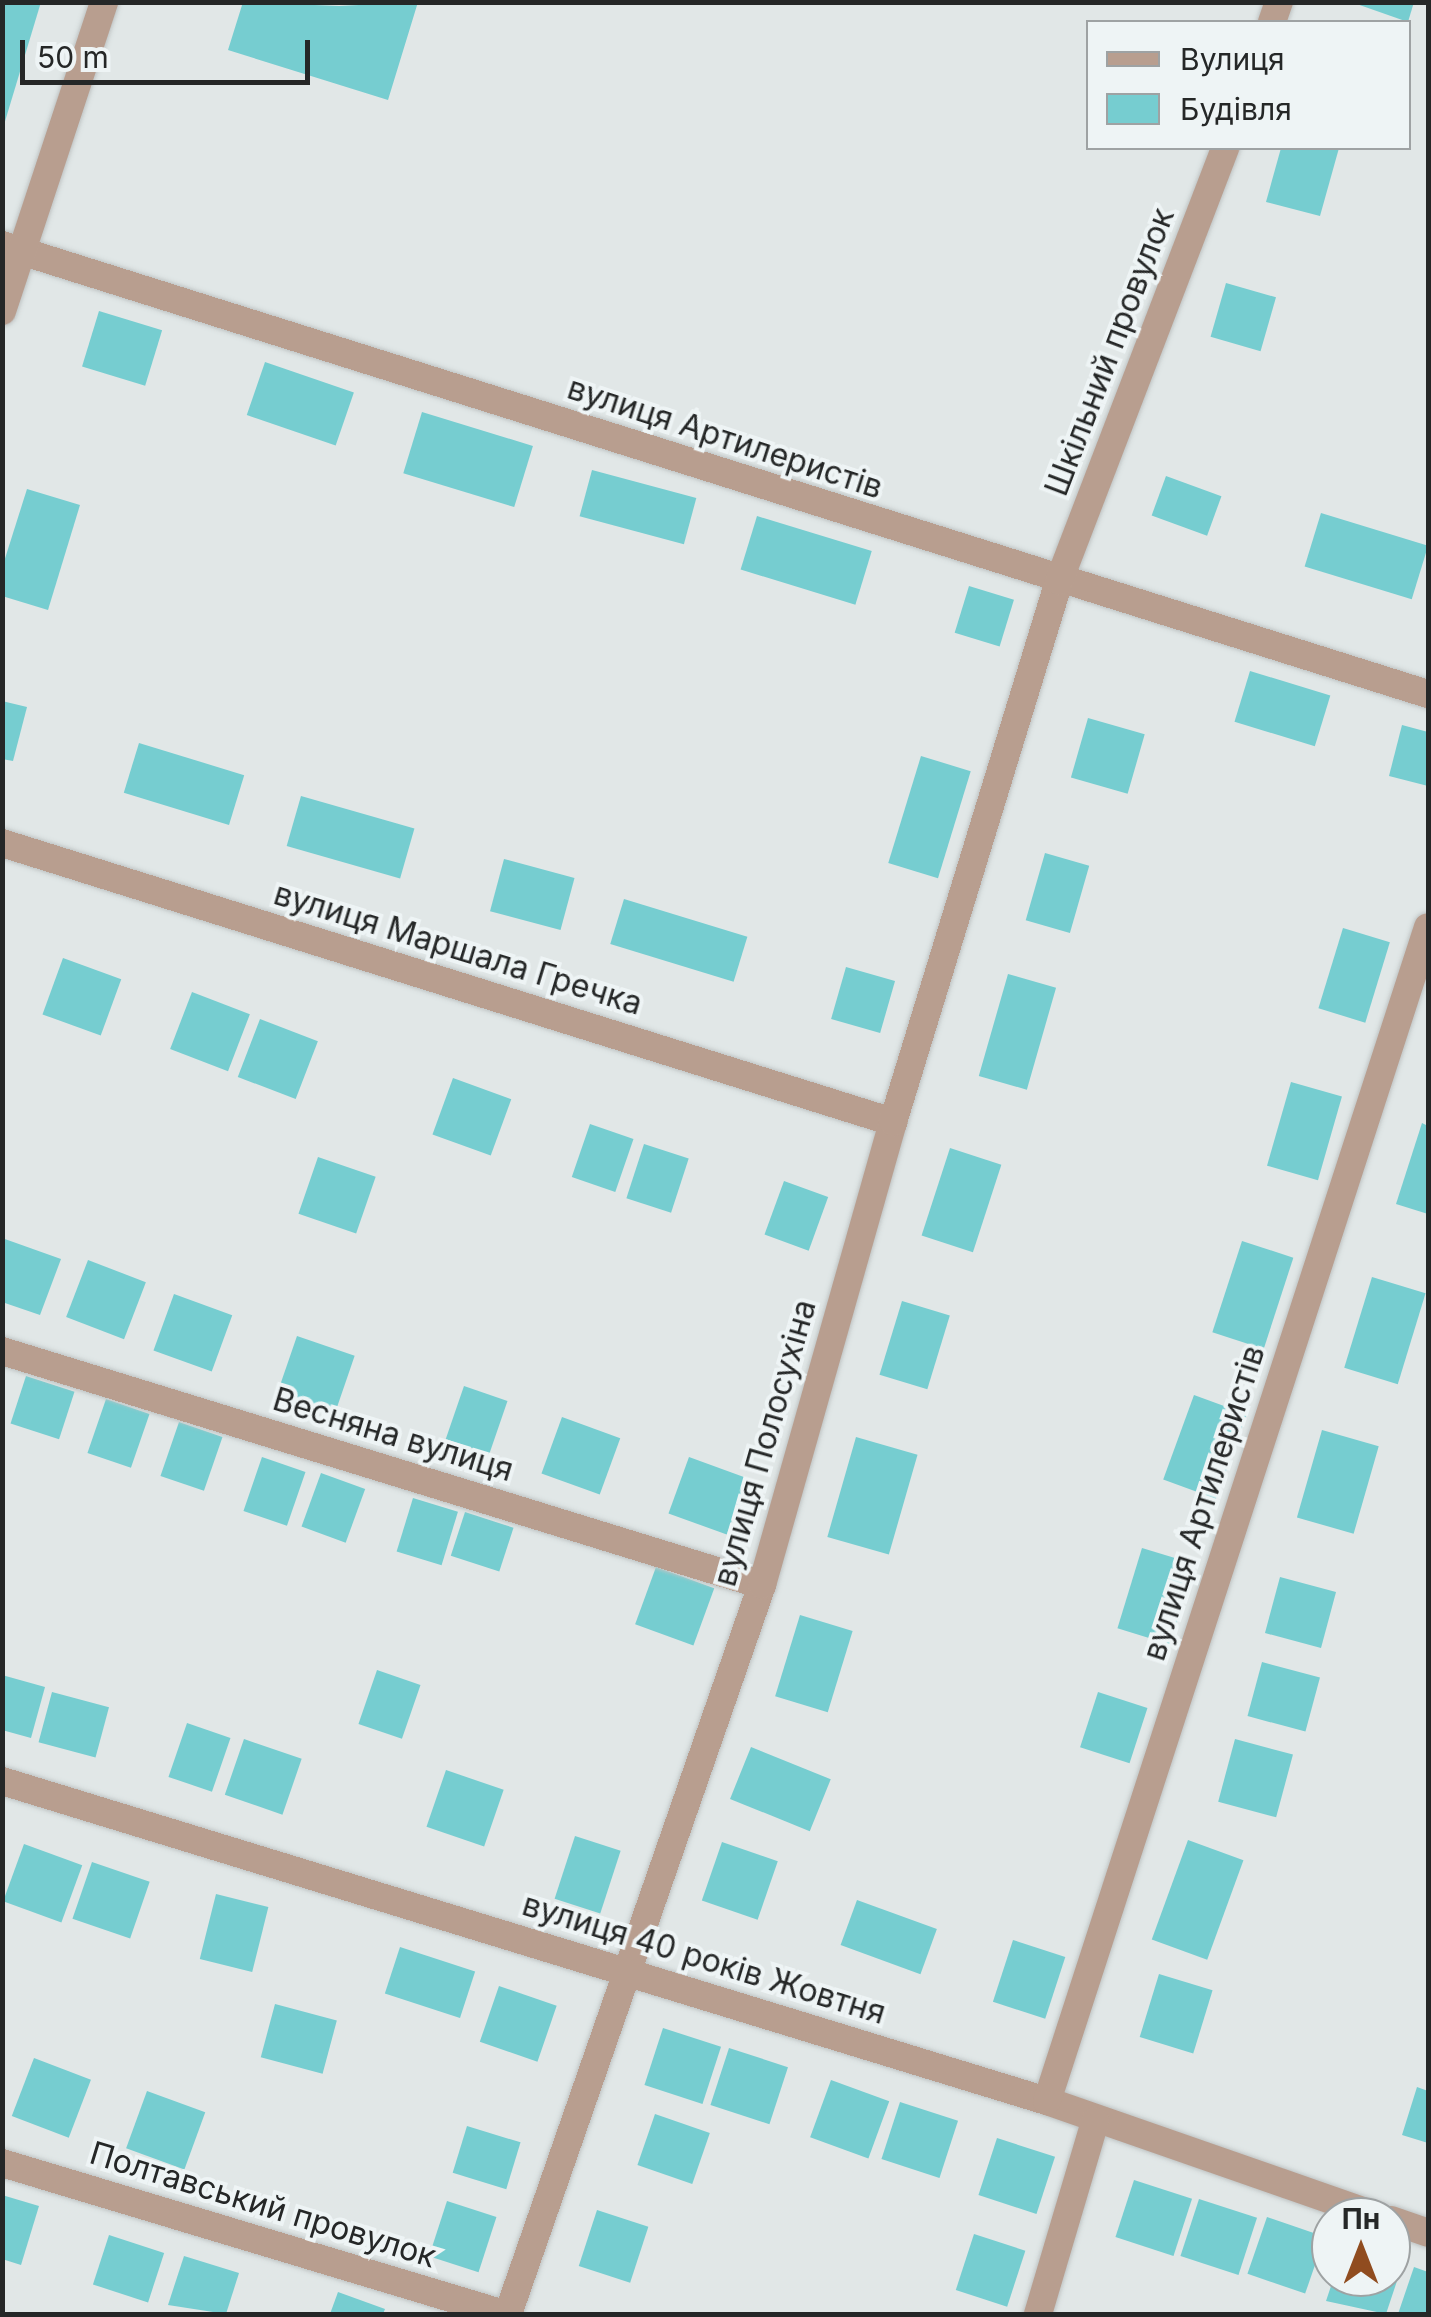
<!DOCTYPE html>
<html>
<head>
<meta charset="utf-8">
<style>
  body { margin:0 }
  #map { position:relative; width:1431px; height:2317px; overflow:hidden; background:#e1e7e7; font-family:Inter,sans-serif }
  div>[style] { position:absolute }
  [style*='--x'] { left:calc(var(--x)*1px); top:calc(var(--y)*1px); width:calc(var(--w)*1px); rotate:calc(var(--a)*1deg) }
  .building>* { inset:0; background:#76cdd0; transform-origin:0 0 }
  .roads { filter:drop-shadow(0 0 2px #bfc4c4) drop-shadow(0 0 2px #bfc4c4) }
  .minor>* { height:28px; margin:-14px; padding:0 14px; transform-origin:14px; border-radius:14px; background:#b89e8f }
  span { translate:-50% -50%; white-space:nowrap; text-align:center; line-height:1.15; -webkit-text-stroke:8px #eef4f5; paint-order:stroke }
  .street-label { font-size:32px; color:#252727 }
  .frame { position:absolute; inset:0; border:5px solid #252727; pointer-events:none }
  .legend { position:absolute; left:1086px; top:20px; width:325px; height:130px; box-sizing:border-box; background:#eef4f5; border:2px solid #9ea2a3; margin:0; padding:12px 18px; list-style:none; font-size:30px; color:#252727 }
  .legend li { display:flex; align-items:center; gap:20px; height:50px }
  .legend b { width:50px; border:2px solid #9ea2a3 }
  .north { position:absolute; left:1311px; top:2197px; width:100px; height:100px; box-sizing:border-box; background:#eef4f5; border:2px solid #9ea2a3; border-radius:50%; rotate:0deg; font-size:28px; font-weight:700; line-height:40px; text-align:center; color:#252727 }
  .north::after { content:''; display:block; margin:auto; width:35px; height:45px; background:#904c1f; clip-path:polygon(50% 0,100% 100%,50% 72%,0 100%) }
  .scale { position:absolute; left:20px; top:40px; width:290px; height:45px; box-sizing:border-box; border:5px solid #252727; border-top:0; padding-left:12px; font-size:30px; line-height:35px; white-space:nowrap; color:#252727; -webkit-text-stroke:8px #eef4f5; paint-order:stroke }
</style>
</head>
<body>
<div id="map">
  <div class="building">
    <div style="clip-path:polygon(2px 2px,41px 2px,3px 128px,2px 128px)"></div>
    <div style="clip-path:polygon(243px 2px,339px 6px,418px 2px,388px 100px,228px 50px)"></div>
    <div style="clip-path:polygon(1351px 2px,1414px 2px,1408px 22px)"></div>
    <div style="clip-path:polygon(1281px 148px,1339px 148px,1320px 216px,1266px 202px)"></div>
    <div style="left:1226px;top:283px;width:52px;height:56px;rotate:16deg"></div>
    <div style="left:99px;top:311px;width:66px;height:58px;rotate:17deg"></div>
    <div style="left:265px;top:362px;width:94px;height:56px;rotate:19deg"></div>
    <div style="left:422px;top:412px;width:116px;height:64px;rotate:17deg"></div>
    <div style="left:592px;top:470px;width:108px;height:48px;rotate:15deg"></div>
    <div style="left:1166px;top:476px;width:59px;height:42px;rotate:20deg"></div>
    <div style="clip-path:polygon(27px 489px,80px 505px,48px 610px,2px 596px,2px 568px)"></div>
    <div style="left:1321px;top:513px;width:112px;height:56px;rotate:17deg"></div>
    <div style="left:757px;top:516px;width:120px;height:56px;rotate:17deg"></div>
    <div style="left:969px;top:586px;width:47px;height:49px;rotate:17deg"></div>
    <div style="left:1250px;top:671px;width:84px;height:53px;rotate:17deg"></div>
    <div style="clip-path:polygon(2px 701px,27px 707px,13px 761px,2px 759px)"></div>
    <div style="left:1088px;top:718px;width:59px;height:62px;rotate:16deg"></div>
    <div style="clip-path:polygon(1402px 725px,1428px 732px,1428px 786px,1389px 776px)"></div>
    <div style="left:139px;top:743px;width:110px;height:52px;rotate:17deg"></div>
    <div style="left:921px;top:756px;width:52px;height:112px;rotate:17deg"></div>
    <div style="left:301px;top:796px;width:118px;height:52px;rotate:16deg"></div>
    <div style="left:1045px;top:853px;width:46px;height:70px;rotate:16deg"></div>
    <div style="left:504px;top:859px;width:73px;height:54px;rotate:15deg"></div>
    <div style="left:624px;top:899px;width:129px;height:47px;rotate:17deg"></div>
    <div style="left:1343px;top:928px;width:49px;height:84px;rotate:17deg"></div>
    <div style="left:63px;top:958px;width:62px;height:60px;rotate:20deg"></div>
    <div style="left:846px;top:967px;width:51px;height:54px;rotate:16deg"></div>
    <div style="left:1008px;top:974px;width:50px;height:106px;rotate:16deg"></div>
    <div style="left:192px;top:992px;width:62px;height:61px;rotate:21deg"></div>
    <div style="left:260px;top:1019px;width:62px;height:62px;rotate:21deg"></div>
    <div style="left:453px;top:1078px;width:62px;height:60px;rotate:20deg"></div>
    <div style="left:1291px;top:1082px;width:53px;height:87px;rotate:16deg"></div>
    <div style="clip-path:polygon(1422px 1123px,1428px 1126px,1428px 1214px,1396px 1204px)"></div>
    <div style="left:590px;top:1124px;width:46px;height:56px;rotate:19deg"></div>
    <div style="left:644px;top:1144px;width:47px;height:57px;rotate:18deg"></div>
    <div style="left:950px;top:1148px;width:54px;height:92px;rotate:18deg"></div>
    <div style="left:318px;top:1157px;width:61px;height:60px;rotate:19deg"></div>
    <div style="left:784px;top:1181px;width:47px;height:57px;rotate:20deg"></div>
    <div style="clip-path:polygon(2px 1238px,61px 1259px,40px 1315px,2px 1302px)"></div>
    <div style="left:1242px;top:1241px;width:54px;height:96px;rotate:18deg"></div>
    <div style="left:88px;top:1260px;width:62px;height:61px;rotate:21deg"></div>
    <div style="left:1372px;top:1277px;width:56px;height:95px;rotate:17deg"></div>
    <div style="left:174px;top:1294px;width:62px;height:60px;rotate:20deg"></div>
    <div style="left:902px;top:1301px;width:50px;height:77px;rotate:17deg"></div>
    <div style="left:297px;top:1336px;width:61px;height:59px;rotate:19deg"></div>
    <div style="left:26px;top:1376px;width:51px;height:50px;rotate:18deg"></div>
    <div style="left:464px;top:1386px;width:46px;height:56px;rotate:19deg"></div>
    <div style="left:1194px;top:1395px;width:56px;height:90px;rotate:20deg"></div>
    <div style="left:106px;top:1399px;width:46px;height:57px;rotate:19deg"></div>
    <div style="left:562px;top:1417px;width:62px;height:60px;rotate:20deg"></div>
    <div style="left:179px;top:1422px;width:46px;height:57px;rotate:19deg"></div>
    <div style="left:1322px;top:1430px;width:59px;height:91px;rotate:16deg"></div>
    <div style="left:856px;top:1437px;width:64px;height:104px;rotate:16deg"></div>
    <div style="left:262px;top:1457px;width:46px;height:57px;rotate:19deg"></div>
    <div style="left:689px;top:1457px;width:62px;height:60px;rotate:20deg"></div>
    <div style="left:321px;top:1473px;width:47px;height:57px;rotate:20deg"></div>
    <div style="left:413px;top:1498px;width:47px;height:56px;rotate:17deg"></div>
    <div style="left:465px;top:1512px;width:51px;height:46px;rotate:18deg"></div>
    <div style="left:1142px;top:1548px;width:55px;height:84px;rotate:17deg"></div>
    <div style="left:656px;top:1567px;width:62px;height:61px;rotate:20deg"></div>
    <div style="left:1280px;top:1577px;width:58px;height:58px;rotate:15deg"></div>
    <div style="left:800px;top:1615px;width:55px;height:85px;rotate:17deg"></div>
    <div style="left:1262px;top:1662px;width:60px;height:56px;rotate:15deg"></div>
    <div style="left:377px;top:1670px;width:46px;height:57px;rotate:19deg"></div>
    <div style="clip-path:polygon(2px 1675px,45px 1687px,31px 1738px,2px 1730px)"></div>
    <div style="left:52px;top:1692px;width:59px;height:52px;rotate:15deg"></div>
    <div style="left:1098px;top:1692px;width:52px;height:58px;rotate:18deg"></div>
    <div style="left:187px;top:1723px;width:46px;height:57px;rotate:19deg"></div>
    <div style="left:244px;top:1739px;width:61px;height:59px;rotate:19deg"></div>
    <div style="left:1235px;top:1739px;width:60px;height:65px;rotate:15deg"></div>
    <div style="left:751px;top:1747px;width:86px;height:56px;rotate:22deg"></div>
    <div style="left:446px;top:1770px;width:61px;height:60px;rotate:19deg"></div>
    <div style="left:575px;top:1836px;width:48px;height:66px;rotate:18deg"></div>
    <div style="left:1188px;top:1840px;width:59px;height:106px;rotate:20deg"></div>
    <div style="left:722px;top:1842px;width:59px;height:62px;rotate:19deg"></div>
    <div style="left:24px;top:1844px;width:62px;height:61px;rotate:20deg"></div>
    <div style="left:92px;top:1862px;width:61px;height:60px;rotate:19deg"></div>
    <div style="left:216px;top:1894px;width:54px;height:67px;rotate:14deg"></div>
    <div style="left:857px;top:1900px;width:85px;height:48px;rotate:20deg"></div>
    <div style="left:1013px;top:1940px;width:55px;height:65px;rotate:18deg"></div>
    <div style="left:400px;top:1947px;width:79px;height:49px;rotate:18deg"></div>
    <div style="left:1159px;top:1974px;width:56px;height:66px;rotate:17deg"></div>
    <div style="left:499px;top:1986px;width:61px;height:59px;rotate:19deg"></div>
    <div style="left:275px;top:2004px;width:64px;height:55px;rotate:15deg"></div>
    <div style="left:663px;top:2028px;width:61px;height:60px;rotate:18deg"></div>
    <div style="left:729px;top:2048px;width:62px;height:60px;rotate:18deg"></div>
    <div style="left:34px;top:2058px;width:61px;height:62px;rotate:21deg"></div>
    <div style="left:831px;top:2080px;width:62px;height:61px;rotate:20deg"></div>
    <div style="clip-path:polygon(1417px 2087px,1428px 2091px,1428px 2143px,1402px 2135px)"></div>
    <div style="left:147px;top:2091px;width:62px;height:61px;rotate:20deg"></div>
    <div style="left:900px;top:2102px;width:61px;height:60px;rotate:18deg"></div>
    <div style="left:655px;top:2114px;width:58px;height:54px;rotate:19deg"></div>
    <div style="left:467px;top:2126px;width:56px;height:49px;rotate:17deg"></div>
    <div style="left:997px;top:2138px;width:61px;height:60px;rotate:18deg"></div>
    <div style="left:1134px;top:2180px;width:61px;height:60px;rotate:18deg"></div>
    <div style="clip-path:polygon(2px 2195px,39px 2206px,21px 2265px,2px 2259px)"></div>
    <div style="left:1199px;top:2199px;width:61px;height:60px;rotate:18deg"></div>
    <div style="left:447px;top:2201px;width:52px;height:58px;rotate:18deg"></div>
    <div style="left:597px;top:2210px;width:54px;height:59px;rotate:18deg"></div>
    <div style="left:1267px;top:2217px;width:61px;height:60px;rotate:19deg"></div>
    <div style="left:974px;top:2234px;width:54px;height:59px;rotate:18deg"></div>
    <div style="left:109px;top:2235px;width:58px;height:52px;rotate:18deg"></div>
    <div style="clip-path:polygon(184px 2256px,239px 2273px,226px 2314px,168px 2305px)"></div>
    <div style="clip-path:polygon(1391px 2259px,1403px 2263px,1386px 2314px,1326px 2301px,1334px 2277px,1391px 2277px)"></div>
    <div style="clip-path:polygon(1414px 2267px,1428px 2272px,1428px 2314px,1398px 2314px)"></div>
    <div style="clip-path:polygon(338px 2292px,385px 2309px,383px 2314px,330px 2314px)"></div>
  </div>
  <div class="roads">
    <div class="minor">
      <div style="--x:1272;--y:22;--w:21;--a:-71"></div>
      <div style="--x:2;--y:245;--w:1495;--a:17.48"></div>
      <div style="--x:2;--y:311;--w:325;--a:-71.7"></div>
      <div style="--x:2;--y:843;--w:934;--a:17.39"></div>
      <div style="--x:2;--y:1351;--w:795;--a:17.11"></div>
      <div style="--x:2;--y:1781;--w:1093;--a:17.03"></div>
      <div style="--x:1047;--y:2101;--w:354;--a:19.2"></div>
      <div style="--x:1047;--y:2101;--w:1234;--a:-72.02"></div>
      <div style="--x:2;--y:2163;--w:524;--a:16.74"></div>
      <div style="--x:1391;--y:2220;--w:39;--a:19"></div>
      <div style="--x:508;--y:2314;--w:772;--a:-70.79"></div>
      <div style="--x:762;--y:1585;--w:481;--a:-74.2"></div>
      <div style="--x:893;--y:1122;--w:566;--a:-72.94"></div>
      <div style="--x:1059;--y:581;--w:464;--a:-69"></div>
      <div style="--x:1038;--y:2314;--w:201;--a:-73.5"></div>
    </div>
  </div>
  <div class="street-label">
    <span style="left:1110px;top:352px;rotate:-69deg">Шкільний провулок</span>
    <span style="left:725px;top:438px;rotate:18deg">вулиця Артилеристів</span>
    <span style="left:458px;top:949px;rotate:17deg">вулиця Маршала Гречка</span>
    <span style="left:393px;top:1435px;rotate:17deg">Весняна вулиця</span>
    <span style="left:765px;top:1443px;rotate:-74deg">вулиця Полосухіна</span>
    <span style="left:1204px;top:1503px;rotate:-72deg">вулиця Артилеристів</span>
    <span style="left:704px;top:1959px;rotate:17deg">вулиця 40 років Жовтня</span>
    <span style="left:263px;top:2205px;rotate:17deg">Полтавський провулок</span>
  </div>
  <div class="frame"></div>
  <ul class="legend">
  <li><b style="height:12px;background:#b89e8f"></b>Вулиця</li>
  <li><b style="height:28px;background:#76cdd0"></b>Будівля</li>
  </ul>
  <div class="north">Пн</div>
  <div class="scale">50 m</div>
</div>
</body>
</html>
